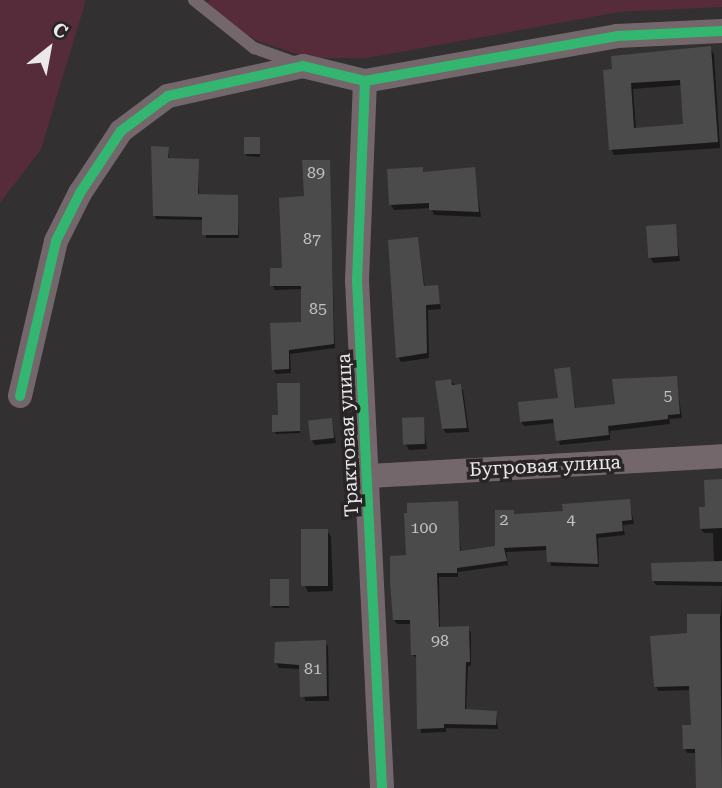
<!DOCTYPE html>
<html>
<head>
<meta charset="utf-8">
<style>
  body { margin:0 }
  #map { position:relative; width:722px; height:788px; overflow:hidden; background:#323031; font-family:"Roboto Serif",serif }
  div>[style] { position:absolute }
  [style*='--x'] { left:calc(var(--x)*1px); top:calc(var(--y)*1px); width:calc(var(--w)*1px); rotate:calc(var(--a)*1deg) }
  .green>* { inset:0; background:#562b3a }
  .shadow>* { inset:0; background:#0007 }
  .building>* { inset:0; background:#4b4b4c; transform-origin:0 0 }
  .lane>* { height:12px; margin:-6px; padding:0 6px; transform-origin:6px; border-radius:6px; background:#73676b }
  .street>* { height:24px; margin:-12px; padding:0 12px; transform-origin:12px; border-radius:12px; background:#73676b }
  .cycleway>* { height:10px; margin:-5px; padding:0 5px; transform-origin:5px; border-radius:5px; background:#33b770 }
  span { translate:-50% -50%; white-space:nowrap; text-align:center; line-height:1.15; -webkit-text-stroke:7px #292526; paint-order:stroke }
  .number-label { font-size:16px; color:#c3c1c2 }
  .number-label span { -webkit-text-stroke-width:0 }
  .street-label { font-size:19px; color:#ebe8e9 }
  .north { position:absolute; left:14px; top:14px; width:70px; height:70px; -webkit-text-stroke:5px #292526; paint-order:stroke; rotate:31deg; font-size:19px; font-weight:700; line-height:28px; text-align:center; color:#ebe8e9 }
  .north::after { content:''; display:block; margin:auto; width:24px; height:32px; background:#ebe8e9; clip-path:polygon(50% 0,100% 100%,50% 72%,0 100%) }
</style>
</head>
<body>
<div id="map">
  <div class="green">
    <div style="clip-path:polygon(0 0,86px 0,41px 149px,0 203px)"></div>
    <div style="clip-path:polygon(210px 0,722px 0,722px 7px,620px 12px,367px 58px,310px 58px,260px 42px,227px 24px,205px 5px)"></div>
  </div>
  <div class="shadow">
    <div style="clip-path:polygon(evenodd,710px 48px,714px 54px,720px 148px,614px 155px,611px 149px,605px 71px,710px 48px,683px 85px,685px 126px,636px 129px,633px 89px,683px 85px)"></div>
    <div style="clip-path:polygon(259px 139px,260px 157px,247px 156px,245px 154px)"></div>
    <div style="clip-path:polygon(168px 148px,169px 160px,198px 161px,199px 196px,237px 197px,239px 238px,206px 238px,204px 220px,156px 219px,154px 215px)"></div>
    <div style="clip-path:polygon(329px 161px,335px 348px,290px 354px,291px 373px,276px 374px,274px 370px,303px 323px,303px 289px,275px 290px,272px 285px,284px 270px,306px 198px)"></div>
    <div style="clip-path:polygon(422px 169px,425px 174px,474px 169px,481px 217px,434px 215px,431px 208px,394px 210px,391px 205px)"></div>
    <div style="clip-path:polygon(675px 226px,680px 261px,654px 263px,650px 258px)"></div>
    <div style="clip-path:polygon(418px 239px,425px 288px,437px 287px,441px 309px,428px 310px,429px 358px,401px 362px,398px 357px)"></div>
    <div style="clip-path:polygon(569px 369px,576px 409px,617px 405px,676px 378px,682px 418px,669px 419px,670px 424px,610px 431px,610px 440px,560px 445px,555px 423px,524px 426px,521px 421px,560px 400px)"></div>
    <div style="clip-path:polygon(450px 381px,463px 390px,469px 432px,446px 433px,443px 429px)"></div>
    <div style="clip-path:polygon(300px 387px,300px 433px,275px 434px,280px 417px)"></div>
    <div style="clip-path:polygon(423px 419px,427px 449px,409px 450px,406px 444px)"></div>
    <div style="clip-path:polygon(332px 420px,336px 443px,315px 445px,311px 439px)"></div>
    <div style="clip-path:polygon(722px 481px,722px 788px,698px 788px,697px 753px,687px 753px,685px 749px,692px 727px,691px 690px,658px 691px,656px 686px,689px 635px,689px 616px,721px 616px,722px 586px,656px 585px,653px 580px,714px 563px,713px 533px,704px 533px,701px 529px,707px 508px)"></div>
    <div style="clip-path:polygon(629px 500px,634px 524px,623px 525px,625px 535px,598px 538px,599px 567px,551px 566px,548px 550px,506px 552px,508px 565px,458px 572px,458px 577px,439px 577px,440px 629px,468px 628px,471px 633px,471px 666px,468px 666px,466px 711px,496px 713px,498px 729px,446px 728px,446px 732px,421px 733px,418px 659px,413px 655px,412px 624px,397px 624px,394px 620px,407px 557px,457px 503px,461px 552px,497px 547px,515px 515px,564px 513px)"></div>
    <div style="clip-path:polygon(327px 531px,331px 536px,333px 591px,308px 592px,305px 586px)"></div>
    <div style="clip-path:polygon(289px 584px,289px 608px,273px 608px,272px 606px)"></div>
    <div style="clip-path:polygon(325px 642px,328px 647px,329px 701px,305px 701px,301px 669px,279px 668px,276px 662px)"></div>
  </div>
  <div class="building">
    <div style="clip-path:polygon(evenodd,711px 46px,718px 142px,609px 150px,603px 70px,612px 69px,611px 56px,711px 46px,680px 80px,683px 124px,634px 128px,631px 83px,680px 80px)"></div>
    <div style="left:244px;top:137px;width:16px;height:17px"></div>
    <div style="clip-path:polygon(151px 146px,169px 147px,168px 158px,199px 159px,198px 194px,238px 195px,238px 235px,202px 235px,202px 217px,153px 216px)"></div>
    <div style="clip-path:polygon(302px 160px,330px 160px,334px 344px,289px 350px,289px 369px,272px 370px,270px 323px,301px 322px,301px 286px,270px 286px,270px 268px,282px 268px,279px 198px,304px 196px)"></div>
    <div style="clip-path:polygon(423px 167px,423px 172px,475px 167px,479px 212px,429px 210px,429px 203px,389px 205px,387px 169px)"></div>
    <div style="left:676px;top:224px;width:32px;height:30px;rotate:86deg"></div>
    <div style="clip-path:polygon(418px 237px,424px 286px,438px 285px,440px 304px,426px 305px,427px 353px,396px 358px,388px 240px)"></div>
    <div style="clip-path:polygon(570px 367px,575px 408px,615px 404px,612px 379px,677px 376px,680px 414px,668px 415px,668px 419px,608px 426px,609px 435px,556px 441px,553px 419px,520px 422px,518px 402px,558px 398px,554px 369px)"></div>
    <div style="clip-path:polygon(451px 379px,452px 385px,461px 384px,467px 428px,442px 429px,435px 381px)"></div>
    <div style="clip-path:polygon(277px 383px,300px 383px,300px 431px,272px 432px,272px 415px,278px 415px)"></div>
    <div style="left:424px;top:417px;width:27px;height:22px;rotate:88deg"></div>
    <div style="left:332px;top:418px;width:20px;height:24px;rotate:84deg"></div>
    <div style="clip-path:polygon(722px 479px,722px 528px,700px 529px,699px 507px,705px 507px,704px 480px)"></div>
    <div style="clip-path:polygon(630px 499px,632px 520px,622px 521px,623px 531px,596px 534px,598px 564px,547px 562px,546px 546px,504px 548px,507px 561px,457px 568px,457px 573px,437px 573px,439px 627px,469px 626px,470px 662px,466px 662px,465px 709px,497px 711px,496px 725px,444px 724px,444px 728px,417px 729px,416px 655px,411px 655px,410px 620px,393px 620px,390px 583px,390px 556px,406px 555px,404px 513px,407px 513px,407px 503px,458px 501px,460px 551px,495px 546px,495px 510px,514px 510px,514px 514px,563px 511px,562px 504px)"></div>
    <div style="left:301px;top:529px;width:27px;height:57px"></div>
    <div style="clip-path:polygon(722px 561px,722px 582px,652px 581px,651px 563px)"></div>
    <div style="left:270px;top:579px;width:19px;height:27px"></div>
    <div style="clip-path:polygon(687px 614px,720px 614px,722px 788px,696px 788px,695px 749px,683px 749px,682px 725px,691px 725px,689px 686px,654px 687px,650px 636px,687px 633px)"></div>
    <div style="clip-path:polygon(326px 640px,327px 696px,300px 697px,299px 665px,274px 663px,275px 642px)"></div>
  </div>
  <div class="lane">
    <div style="--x:194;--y:0;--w:77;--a:38.7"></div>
    <div style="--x:254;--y:48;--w:45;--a:19.7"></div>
  </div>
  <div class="street">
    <div style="--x:365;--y:81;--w:199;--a:92.3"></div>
    <div style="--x:357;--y:280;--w:509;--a:87.18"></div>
    <div style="--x:20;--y:396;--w:159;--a:-76.9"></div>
    <div style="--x:56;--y:241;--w:54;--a:-63.4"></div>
    <div style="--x:80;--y:193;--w:74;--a:-56.5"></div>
    <div style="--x:121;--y:131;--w:59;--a:-36.7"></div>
    <div style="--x:168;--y:96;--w:138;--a:-12.5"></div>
    <div style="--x:303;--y:66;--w:64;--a:13.6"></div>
    <div style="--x:365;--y:81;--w:256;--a:-10.1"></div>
    <div style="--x:617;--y:36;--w:105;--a:-2.7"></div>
    <div style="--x:369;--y:476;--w:354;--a:-3.2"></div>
  </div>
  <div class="cycleway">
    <div style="--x:365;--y:81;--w:199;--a:92.3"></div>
    <div style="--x:357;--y:280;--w:509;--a:87.18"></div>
    <div style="--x:20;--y:396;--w:159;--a:-76.9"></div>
    <div style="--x:56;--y:241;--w:54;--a:-63.4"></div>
    <div style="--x:80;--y:193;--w:74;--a:-56.5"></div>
    <div style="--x:121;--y:131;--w:59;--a:-36.7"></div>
    <div style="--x:168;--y:96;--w:138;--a:-12.5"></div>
    <div style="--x:303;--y:66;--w:64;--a:13.6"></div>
    <div style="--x:365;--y:81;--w:256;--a:-10.1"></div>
    <div style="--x:617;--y:36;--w:105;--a:-2.7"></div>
  </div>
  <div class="number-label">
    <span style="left:316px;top:173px">89</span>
    <span style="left:312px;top:239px">87</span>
    <span style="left:318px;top:309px">85</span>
    <span style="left:668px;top:396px">5</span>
    <span style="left:504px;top:520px">2</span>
    <span style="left:571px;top:520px">4</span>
    <span style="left:424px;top:528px">100</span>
    <span style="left:440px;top:641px">98</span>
    <span style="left:313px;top:669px">81</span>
  </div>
  <div class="street-label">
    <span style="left:348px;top:435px;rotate:-93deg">Трактовая улица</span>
    <span style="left:545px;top:466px;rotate:-3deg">Бугровая улица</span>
  </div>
  <div class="north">С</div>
</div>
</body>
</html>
